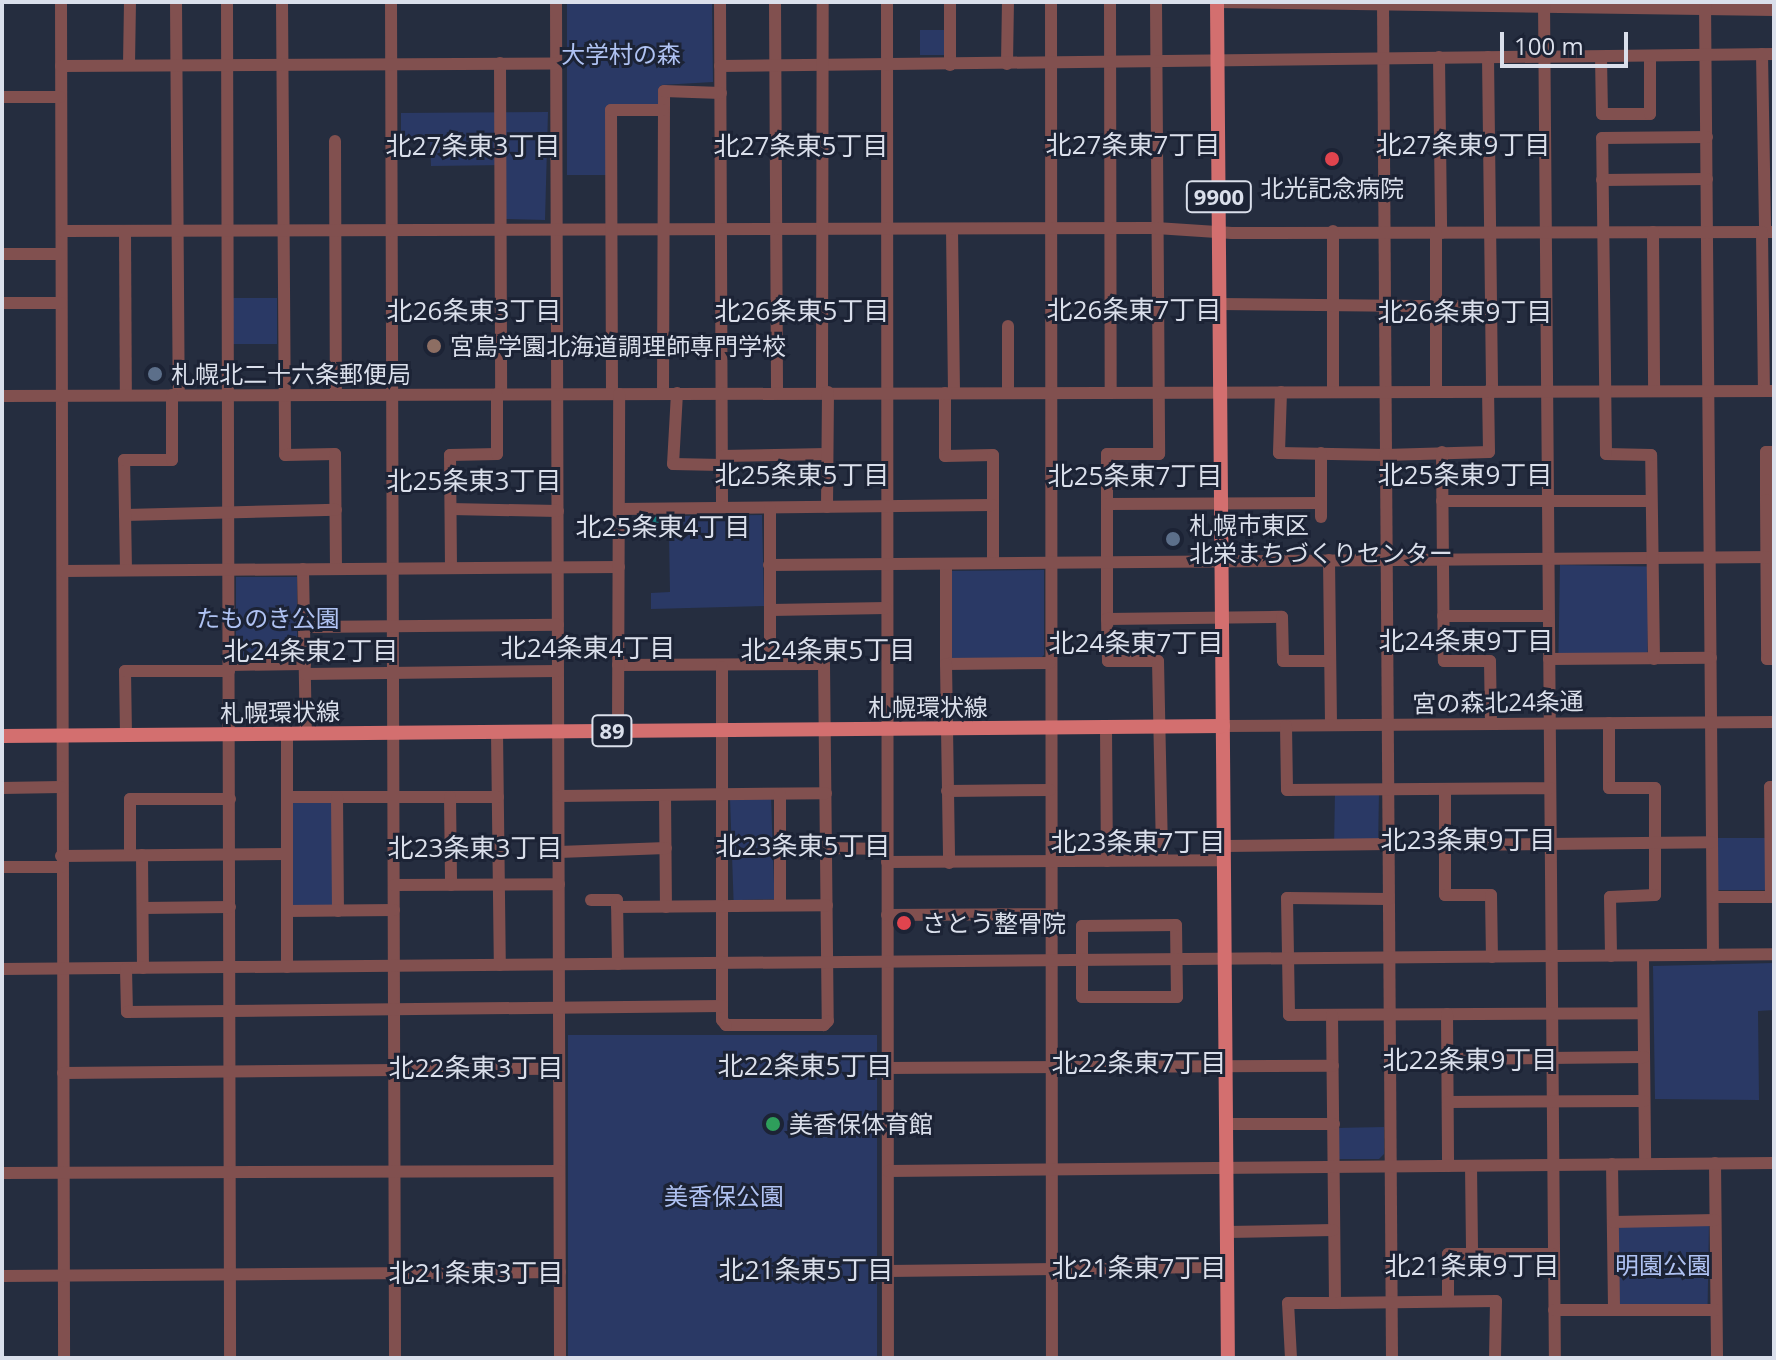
<!DOCTYPE html>
<html>
<head>
<meta charset="utf-8">
<style>
  body { margin:0 }
  #map { position:relative; width:1776px; height:1360px; overflow:hidden; background:#252d3f; font-family:"Open Sans","Noto Sans JP",sans-serif }
  div>[style] { position:absolute }
  [style*='--x'] { left:calc(var(--x)*1px); top:calc(var(--y)*1px); width:calc(var(--w)*1px); rotate:calc(var(--a)*1deg) }
  .green>* { inset:0; background:#2a3965; transform-origin:0 0 }
  .water>* { inset:0; background:#178083; transform-origin:0 0 }
  .minor>* { height:12px; margin:-6px; padding:0 6px; transform-origin:6px; border-radius:6px; background:#81504f }
  .major>* { height:14px; margin:-7px; padding:0 7px; transform-origin:7px; border-radius:7px; background:#d36f6f }
  .dots>* { width:22px; height:22px; translate:-50% -50%; box-sizing:border-box; border:4px solid #1c2335; border-radius:50% }
  span { translate:-50% -50%; white-space:nowrap; text-align:center; line-height:1.15; -webkit-text-stroke:6px #1c2335; paint-order:stroke }
  .shield-label span { padding:2px 6px; background:#1c2335; border:2px solid; border-radius:6px; -webkit-text-stroke-width:0 }
  .shield-label { font-size:22px; color:#dadfeb; font-weight:700 }
  .park-label { font-size:24px; color:#afc2f2 }
  .poi-label { font-size:24px; color:#dadfeb }
  .left { translate:0 -50%; text-align:left }
  .street-label { font-size:24px; color:#dadfeb }
  .neighbourhood-label { font-size:26px; color:#dadfeb }
  .frame { position:absolute; inset:0; border:4px solid #dadfeb; pointer-events:none }
  .scale { position:absolute; left:1500px; top:32px; width:128px; height:36px; box-sizing:border-box; border:4px solid #dadfeb; border-top:0; padding-left:10px; font-size:24px; line-height:28px; white-space:nowrap; color:#dadfeb; -webkit-text-stroke:6px #1c2335; paint-order:stroke }
</style>
</head>
<body>
<div id="map">
  <div class="green">
    <div style="clip-path:polygon(567px 2px,712px 2px,713px 82px,661px 85px,658px 106px,607px 106px,606px 175px,567px 175px)"></div>
    <div style="left:920px;top:30px;width:25px;height:25px"></div>
    <div style="clip-path:polygon(548px 112px,545px 220px,506px 219px,506px 165px,431px 166px,430px 142px,401px 141px,401px 113px)"></div>
    <div style="left:277px;top:298px;width:46px;height:47px;rotate:90deg"></div>
    <div style="clip-path:polygon(762px 515px,764px 606px,651px 609px,651px 593px,670px 592px,669px 535px,684px 534px,683px 516px)"></div>
    <div style="left:1560px;top:565px;width:89px;height:90px;rotate:1deg"></div>
    <div style="clip-path:polygon(1044px 570px,1044px 655px,1039px 660px,949px 661px,949px 571px)"></div>
    <div style="left:236px;top:577px;width:61px;height:81px"></div>
    <div style="left:1335px;top:792px;width:44px;height:48px;rotate:1deg"></div>
    <div style="left:771px;top:797px;width:102px;height:41px;rotate:88deg"></div>
    <div style="left:290px;top:800px;width:44px;height:107px;rotate:1deg"></div>
    <div style="left:1767px;top:838px;width:52px;height:51px;rotate:90deg"></div>
    <div style="clip-path:polygon(1774px 963px,1774px 1010px,1758px 1011px,1759px 1100px,1655px 1099px,1653px 966px)"></div>
    <div style="left:877px;top:1035px;width:323px;height:309px;rotate:90deg"></div>
    <div style="clip-path:polygon(1384px 1127px,1384px 1154px,1379px 1159px,1336px 1159px,1336px 1128px)"></div>
    <div style="left:1618px;top:1224px;width:91px;height:81px;rotate:1deg"></div>
  </div>
  <div class="water">
    <div style="left:678px;top:515px;width:16px;height:41px;rotate:86deg"></div>
  </div>
  <div class="minor">
    <div style="--x:61;--y:2;--w:1356;--a:89.87"></div>
    <div style="--x:176;--y:2;--w:393;--a:89.6"></div>
    <div style="--x:227;--y:2;--w:1356;--a:89.87"></div>
    <div style="--x:282;--y:2;--w:453;--a:89.6"></div>
    <div style="--x:285;--y:455;--w:50;--a:-1.1"></div>
    <div style="--x:335;--y:454;--w:115;--a:89.5"></div>
    <div style="--x:391;--y:2;--w:1356;--a:89.83"></div>
    <div style="--x:556;--y:2;--w:1356;--a:89.83"></div>
    <div style="--x:720;--y:2;--w:506;--a:89.77"></div>
    <div style="--x:775;--y:2;--w:390;--a:89.7"></div>
    <div style="--x:887;--y:2;--w:1356;--a:89.96"></div>
    <div style="--x:950;--y:2;--w:63;--a:90"></div>
    <div style="--x:1051;--y:2;--w:1356;--a:89.96"></div>
    <div style="--x:1110;--y:2;--w:391;--a:89.9"></div>
    <div style="--x:1156;--y:2;--w:452;--a:89.6"></div>
    <div style="--x:1159;--y:454;--w:52;--a:180"></div>
    <div style="--x:1107;--y:454;--w:165;--a:90"></div>
    <div style="--x:1107;--y:619;--w:42;--a:88.6"></div>
    <div style="--x:1108;--y:661;--w:50;--a:0"></div>
    <div style="--x:1158;--y:661;--w:199;--a:88.8"></div>
    <div style="--x:1217;--y:2;--w:557;--a:0.82"></div>
    <div style="--x:1383;--y:2;--w:1356;--a:89.62"></div>
    <div style="--x:1544;--y:2;--w:1356;--a:89.54"></div>
    <div style="--x:1705;--y:2;--w:953;--a:89.52"></div>
    <div style="--x:1762;--y:54;--w:178;--a:89"></div>
    <div style="--x:1439;--y:57;--w:176;--a:89.3"></div>
    <div style="--x:1488;--y:57;--w:335;--a:89.3"></div>
    <div style="--x:1601;--y:57;--w:57;--a:89"></div>
    <div style="--x:1602;--y:114;--w:48;--a:0"></div>
    <div style="--x:1650;--y:114;--w:57;--a:-90"></div>
    <div style="--x:500;--y:63;--w:331;--a:89.8"></div>
    <div style="--x:1007;--y:64;--w:62;--a:-89.1"></div>
    <div style="--x:129;--y:65;--w:63;--a:-89.1"></div>
    <div style="--x:61;--y:66;--w:495;--a:-0.3"></div>
    <div style="--x:720;--y:66;--w:1054;--a:-0.65"></div>
    <div style="--x:2;--y:97;--w:58;--a:0"></div>
    <div style="--x:335;--y:141;--w:254;--a:89.8"></div>
    <div style="--x:1602;--y:180;--w:105;--a:-0.5"></div>
    <div style="--x:952;--y:229;--w:164;--a:89.3"></div>
    <div style="--x:62;--y:231;--w:1094;--a:-0.16"></div>
    <div style="--x:1156;--y:228;--w:76;--a:3.8"></div>
    <div style="--x:1232;--y:233;--w:542;--a:-0.11"></div>
    <div style="--x:125;--y:231;--w:164;--a:89.7"></div>
    <div style="--x:1333;--y:231;--w:161;--a:90"></div>
    <div style="--x:1653;--y:232;--w:159;--a:89.6"></div>
    <div style="--x:1762;--y:232;--w:159;--a:89.3"></div>
    <div style="--x:2;--y:254;--w:59;--a:0"></div>
    <div style="--x:2;--y:303;--w:59;--a:0"></div>
    <div style="--x:1219;--y:304;--w:271;--a:0.6"></div>
    <div style="--x:1436;--y:391;--w:158;--a:-90"></div>
    <div style="--x:663;--y:392;--w:301;--a:-89.8"></div>
    <div style="--x:664;--y:91;--w:57;--a:2"></div>
    <div style="--x:822;--y:392;--w:390;--a:-89.9"></div>
    <div style="--x:1281;--y:392;--w:61;--a:91.9"></div>
    <div style="--x:1279;--y:453;--w:106;--a:1.1"></div>
    <div style="--x:1385;--y:455;--w:104;--a:-1.7"></div>
    <div style="--x:1489;--y:452;--w:61;--a:-90.9"></div>
    <div style="--x:677;--y:393;--w:71;--a:93.2"></div>
    <div style="--x:673;--y:464;--w:49;--a:1.2"></div>
    <div style="--x:945;--y:393;--w:63;--a:90"></div>
    <div style="--x:945;--y:456;--w:48;--a:-1.2"></div>
    <div style="--x:993;--y:455;--w:108;--a:90"></div>
    <div style="--x:1008;--y:393;--w:67;--a:-90"></div>
    <div style="--x:612;--y:394;--w:284;--a:-90.2"></div>
    <div style="--x:611;--y:110;--w:52;--a:0"></div>
    <div style="--x:2;--y:396;--w:1772;--a:-0.16"></div>
    <div style="--x:1442;--y:452;--w:209;--a:89.5"></div>
    <div style="--x:1444;--y:661;--w:46;--a:0"></div>
    <div style="--x:1490;--y:661;--w:62;--a:89.1"></div>
    <div style="--x:1774;--y:452;--w:8;--a:180"></div>
    <div style="--x:1766;--y:452;--w:48;--a:90"></div>
    <div style="--x:1766;--y:500;--w:159;--a:89.6"></div>
    <div style="--x:1767;--y:659;--w:7;--a:0"></div>
    <div style="--x:722;--y:456;--w:104;--a:-1.1"></div>
    <div style="--x:1442;--y:501;--w:209;--a:0"></div>
    <div style="--x:1107;--y:504;--w:214;--a:-0.3"></div>
    <div style="--x:827;--y:507;--w:115;--a:-89.5"></div>
    <div style="--x:451;--y:509;--w:107;--a:1.1"></div>
    <div style="--x:619;--y:509;--w:373;--a:-0.6"></div>
    <div style="--x:125;--y:515;--w:211;--a:-1.4"></div>
    <div style="--x:1321;--y:517;--w:64;--a:-90"></div>
    <div style="--x:1329;--y:560;--w:165;--a:89.3"></div>
    <div style="--x:946;--y:564;--w:100;--a:90"></div>
    <div style="--x:946;--y:664;--w:104;--a:-0.6"></div>
    <div style="--x:769;--y:565;--w:1005;--a:-0.46"></div>
    <div style="--x:451;--y:568;--w:113;--a:-90.5"></div>
    <div style="--x:450;--y:455;--w:47;--a:-1.2"></div>
    <div style="--x:497;--y:454;--w:60;--a:-90"></div>
    <div style="--x:303;--y:569;--w:165;--a:89"></div>
    <div style="--x:126;--y:570;--w:110;--a:-91"></div>
    <div style="--x:124;--y:460;--w:48;--a:0"></div>
    <div style="--x:172;--y:460;--w:65;--a:-90"></div>
    <div style="--x:63;--y:571;--w:556;--a:-0.41"></div>
    <div style="--x:771;--y:610;--w:115;--a:-1"></div>
    <div style="--x:1443;--y:616;--w:105;--a:0"></div>
    <div style="--x:1107;--y:619;--w:175;--a:-0.7"></div>
    <div style="--x:1282;--y:617;--w:44;--a:88.7"></div>
    <div style="--x:1283;--y:661;--w:46;--a:0"></div>
    <div style="--x:304;--y:627;--w:254;--a:-0.5"></div>
    <div style="--x:1549;--y:659;--w:162;--a:-0.4"></div>
    <div style="--x:1654;--y:659;--w:204;--a:-90.8"></div>
    <div style="--x:1651;--y:455;--w:45;--a:-178.7"></div>
    <div style="--x:1606;--y:454;--w:316;--a:-90.7"></div>
    <div style="--x:1602;--y:138;--w:105;--a:-0.5"></div>
    <div style="--x:770;--y:664;--w:156;--a:-90"></div>
    <div style="--x:946;--y:664;--w:199;--a:89.1"></div>
    <div style="--x:229;--y:665;--w:76;--a:-0.8"></div>
    <div style="--x:618;--y:665;--w:206;--a:-0.3"></div>
    <div style="--x:824;--y:664;--w:357;--a:89.4"></div>
    <div style="--x:828;--y:1021;--w:6;--a:135"></div>
    <div style="--x:824;--y:1025;--w:98;--a:180"></div>
    <div style="--x:726;--y:1025;--w:6;--a:-129"></div>
    <div style="--x:722;--y:1020;--w:353;--a:-90"></div>
    <div style="--x:305;--y:674;--w:253;--a:-0.7"></div>
    <div style="--x:1609;--y:723;--w:65;--a:90"></div>
    <div style="--x:1609;--y:788;--w:46;--a:0"></div>
    <div style="--x:1655;--y:788;--w:107;--a:90"></div>
    <div style="--x:1655;--y:895;--w:45;--a:177.5"></div>
    <div style="--x:1610;--y:897;--w:59;--a:89"></div>
    <div style="--x:1223;--y:726;--w:551;--a:-0.42"></div>
    <div style="--x:1286;--y:726;--w:64;--a:89.1"></div>
    <div style="--x:1287;--y:790;--w:263;--a:-0.4"></div>
    <div style="--x:1106;--y:727;--w:134;--a:89.6"></div>
    <div style="--x:618;--y:731;--w:337;--a:-89.8"></div>
    <div style="--x:497;--y:732;--w:233;--a:89.3"></div>
    <div style="--x:126;--y:735;--w:64;--a:-90.9"></div>
    <div style="--x:125;--y:671;--w:104;--a:0"></div>
    <div style="--x:2;--y:788;--w:59;--a:-1"></div>
    <div style="--x:1445;--y:790;--w:105;--a:90"></div>
    <div style="--x:1445;--y:895;--w:46;--a:0"></div>
    <div style="--x:1491;--y:895;--w:62;--a:89.1"></div>
    <div style="--x:947;--y:791;--w:103;--a:-0.6"></div>
    <div style="--x:665;--y:795;--w:112;--a:89.5"></div>
    <div style="--x:559;--y:796;--w:267;--a:-0.6"></div>
    <div style="--x:287;--y:797;--w:211;--a:0"></div>
    <div style="--x:337;--y:797;--w:114;--a:89.5"></div>
    <div style="--x:450;--y:797;--w:88;--a:89.3"></div>
    <div style="--x:1446;--y:845;--w:266;--a:-0.6"></div>
    <div style="--x:1224;--y:846;--w:164;--a:-0.7"></div>
    <div style="--x:827;--y:848;--w:60;--a:1"></div>
    <div style="--x:559;--y:852;--w:107;--a:-2.1"></div>
    <div style="--x:130;--y:855;--w:56;--a:-90"></div>
    <div style="--x:130;--y:799;--w:100;--a:0"></div>
    <div style="--x:142;--y:855;--w:113;--a:89.5"></div>
    <div style="--x:61;--y:856;--w:226;--a:-0.5"></div>
    <div style="--x:887;--y:862;--w:337;--a:-0.3"></div>
    <div style="--x:2;--y:867;--w:60;--a:0"></div>
    <div style="--x:394;--y:885;--w:165;--a:-0.3"></div>
    <div style="--x:1713;--y:897;--w:61;--a:0"></div>
    <div style="--x:1771;--y:897;--w:110;--a:-90.5"></div>
    <div style="--x:1770;--y:787;--w:4;--a:0"></div>
    <div style="--x:1388;--y:899;--w:101;--a:-179.4"></div>
    <div style="--x:1287;--y:898;--w:117;--a:89"></div>
    <div style="--x:1289;--y:1015;--w:354;--a:-0.3"></div>
    <div style="--x:591;--y:900;--w:26;--a:0"></div>
    <div style="--x:617;--y:900;--w:64;--a:89.1"></div>
    <div style="--x:780;--y:905;--w:111;--a:-90"></div>
    <div style="--x:617;--y:907;--w:210;--a:-0.5"></div>
    <div style="--x:143;--y:908;--w:87;--a:-0.7"></div>
    <div style="--x:287;--y:911;--w:107;--a:-0.5"></div>
    <div style="--x:887;--y:915;--w:165;--a:-0.3"></div>
    <div style="--x:1176;--y:925;--w:72;--a:89.2"></div>
    <div style="--x:1177;--y:997;--w:95;--a:180"></div>
    <div style="--x:1082;--y:997;--w:71;--a:-90"></div>
    <div style="--x:1082;--y:926;--w:94;--a:-0.6"></div>
    <div style="--x:1643;--y:956;--w:208;--a:89.4"></div>
    <div style="--x:287;--y:967;--w:233;--a:-90"></div>
    <div style="--x:2;--y:969;--w:1772;--a:-0.48"></div>
    <div style="--x:126;--y:969;--w:43;--a:88.7"></div>
    <div style="--x:127;--y:1012;--w:595;--a:-0.58"></div>
    <div style="--x:1447;--y:1014;--w:152;--a:89.6"></div>
    <div style="--x:1332;--y:1015;--w:288;--a:89.4"></div>
    <div style="--x:1335;--y:1303;--w:161;--a:-0.7"></div>
    <div style="--x:1496;--y:1301;--w:57;--a:91"></div>
    <div style="--x:1447;--y:1059;--w:197;--a:-0.6"></div>
    <div style="--x:887;--y:1068;--w:446;--a:-0.3"></div>
    <div style="--x:63;--y:1073;--w:496;--a:-0.5"></div>
    <div style="--x:1448;--y:1102;--w:196;--a:-0.3"></div>
    <div style="--x:1227;--y:1124;--w:107;--a:0"></div>
    <div style="--x:1715;--y:1163;--w:195;--a:89.4"></div>
    <div style="--x:1612;--y:1164;--w:146;--a:89.2"></div>
    <div style="--x:1471;--y:1166;--w:88;--a:89.3"></div>
    <div style="--x:888;--y:1171;--w:886;--a:-0.52"></div>
    <div style="--x:2;--y:1173;--w:557;--a:-0.21"></div>
    <div style="--x:1613;--y:1222;--w:102;--a:-1.1"></div>
    <div style="--x:1227;--y:1232;--w:106;--a:-1.1"></div>
    <div style="--x:888;--y:1271;--w:340;--a:-0.7"></div>
    <div style="--x:2;--y:1276;--w:558;--a:-0.41"></div>
    <div style="--x:1448;--y:1301;--w:47;--a:-90"></div>
    <div style="--x:1448;--y:1254;--w:105;--a:0"></div>
    <div style="--x:1554;--y:1310;--w:162;--a:0"></div>
    <div style="--x:1291;--y:1358;--w:55;--a:-93.1"></div>
    <div style="--x:1288;--y:1303;--w:47;--a:0"></div>
  </div>
  <div class="major">
    <div style="--x:1217;--y:2;--w:1356;--a:89.54"></div>
    <div style="--x:2;--y:736;--w:1221;--a:-0.47"></div>
  </div>
  <div class="dots">
    <div style="left:1332px;top:159px;background:#e0444e"></div>
    <div style="left:434px;top:346px;background:#8d6e63"></div>
    <div style="left:155px;top:374px;background:#5c6f8a"></div>
    <div style="left:1173px;top:539px;background:#5c6f8a"></div>
    <div style="left:904px;top:923px;background:#e0444e"></div>
    <div style="left:773px;top:1124px;background:#2e9e5b"></div>
  </div>
  <div class="shield-label">
    <span style="left:1219px;top:197px">9900</span>
    <span style="left:612px;top:731px">89</span>
  </div>
  <div class="park-label">
    <span style="left:621px;top:54px">大学村の森</span>
    <span style="left:268px;top:618px">たものき公園</span>
    <span style="left:724px;top:1196px">美香保公園</span>
    <span style="left:1663px;top:1265px">明園公園</span>
  </div>
  <div class="poi-label">
    <span style="left:1332px;top:188px">北光記念病院</span>
    <span class="left" style="left:450px;top:346px">宮島学園北海道調理師専門学校</span>
    <span class="left" style="left:171px;top:374px">札幌北二十六条郵便局</span>
    <span class="left" style="left:1189px;top:539px">札幌市東区<br>北栄まちづくりセンター</span>
    <span class="left" style="left:922px;top:923px">さとう整骨院</span>
    <span class="left" style="left:789px;top:1124px">美香保体育館</span>
  </div>
  <div class="street-label">
    <span style="left:1498px;top:702px;rotate:-1deg">宮の森北24条通</span>
    <span style="left:928px;top:707px">札幌環状線</span>
    <span style="left:280px;top:712px;rotate:-1deg">札幌環状線</span>
  </div>
  <div class="neighbourhood-label">
    <span style="left:1133px;top:145px">北27条東7丁目</span>
    <span style="left:1463px;top:145px">北27条東9丁目</span>
    <span style="left:473px;top:146px">北27条東3丁目</span>
    <span style="left:801px;top:146px">北27条東5丁目</span>
    <span style="left:1134px;top:310px">北26条東7丁目</span>
    <span style="left:474px;top:311px">北26条東3丁目</span>
    <span style="left:802px;top:311px">北26条東5丁目</span>
    <span style="left:1465px;top:312px">北26条東9丁目</span>
    <span style="left:802px;top:475px">北25条東5丁目</span>
    <span style="left:1465px;top:475px">北25条東9丁目</span>
    <span style="left:1135px;top:476px">北25条東7丁目</span>
    <span style="left:474px;top:481px">北25条東3丁目</span>
    <span style="left:663px;top:527px">北25条東4丁目</span>
    <span style="left:1466px;top:641px">北24条東9丁目</span>
    <span style="left:1136px;top:643px">北24条東7丁目</span>
    <span style="left:588px;top:648px">北24条東4丁目</span>
    <span style="left:828px;top:650px">北24条東5丁目</span>
    <span style="left:311px;top:651px">北24条東2丁目</span>
    <span style="left:1468px;top:840px">北23条東9丁目</span>
    <span style="left:1138px;top:842px">北23条東7丁目</span>
    <span style="left:803px;top:846px">北23条東5丁目</span>
    <span style="left:475px;top:848px">北23条東3丁目</span>
    <span style="left:1470px;top:1060px">北22条東9丁目</span>
    <span style="left:1139px;top:1063px">北22条東7丁目</span>
    <span style="left:805px;top:1066px">北22条東5丁目</span>
    <span style="left:476px;top:1068px">北22条東3丁目</span>
    <span style="left:1472px;top:1266px">北21条東9丁目</span>
    <span style="left:1139px;top:1268px">北21条東7丁目</span>
    <span style="left:806px;top:1270px">北21条東5丁目</span>
    <span style="left:476px;top:1273px">北21条東3丁目</span>
  </div>
  <div class="frame"></div>
  <div class="scale">100 m</div>
</div>
</body>
</html>
